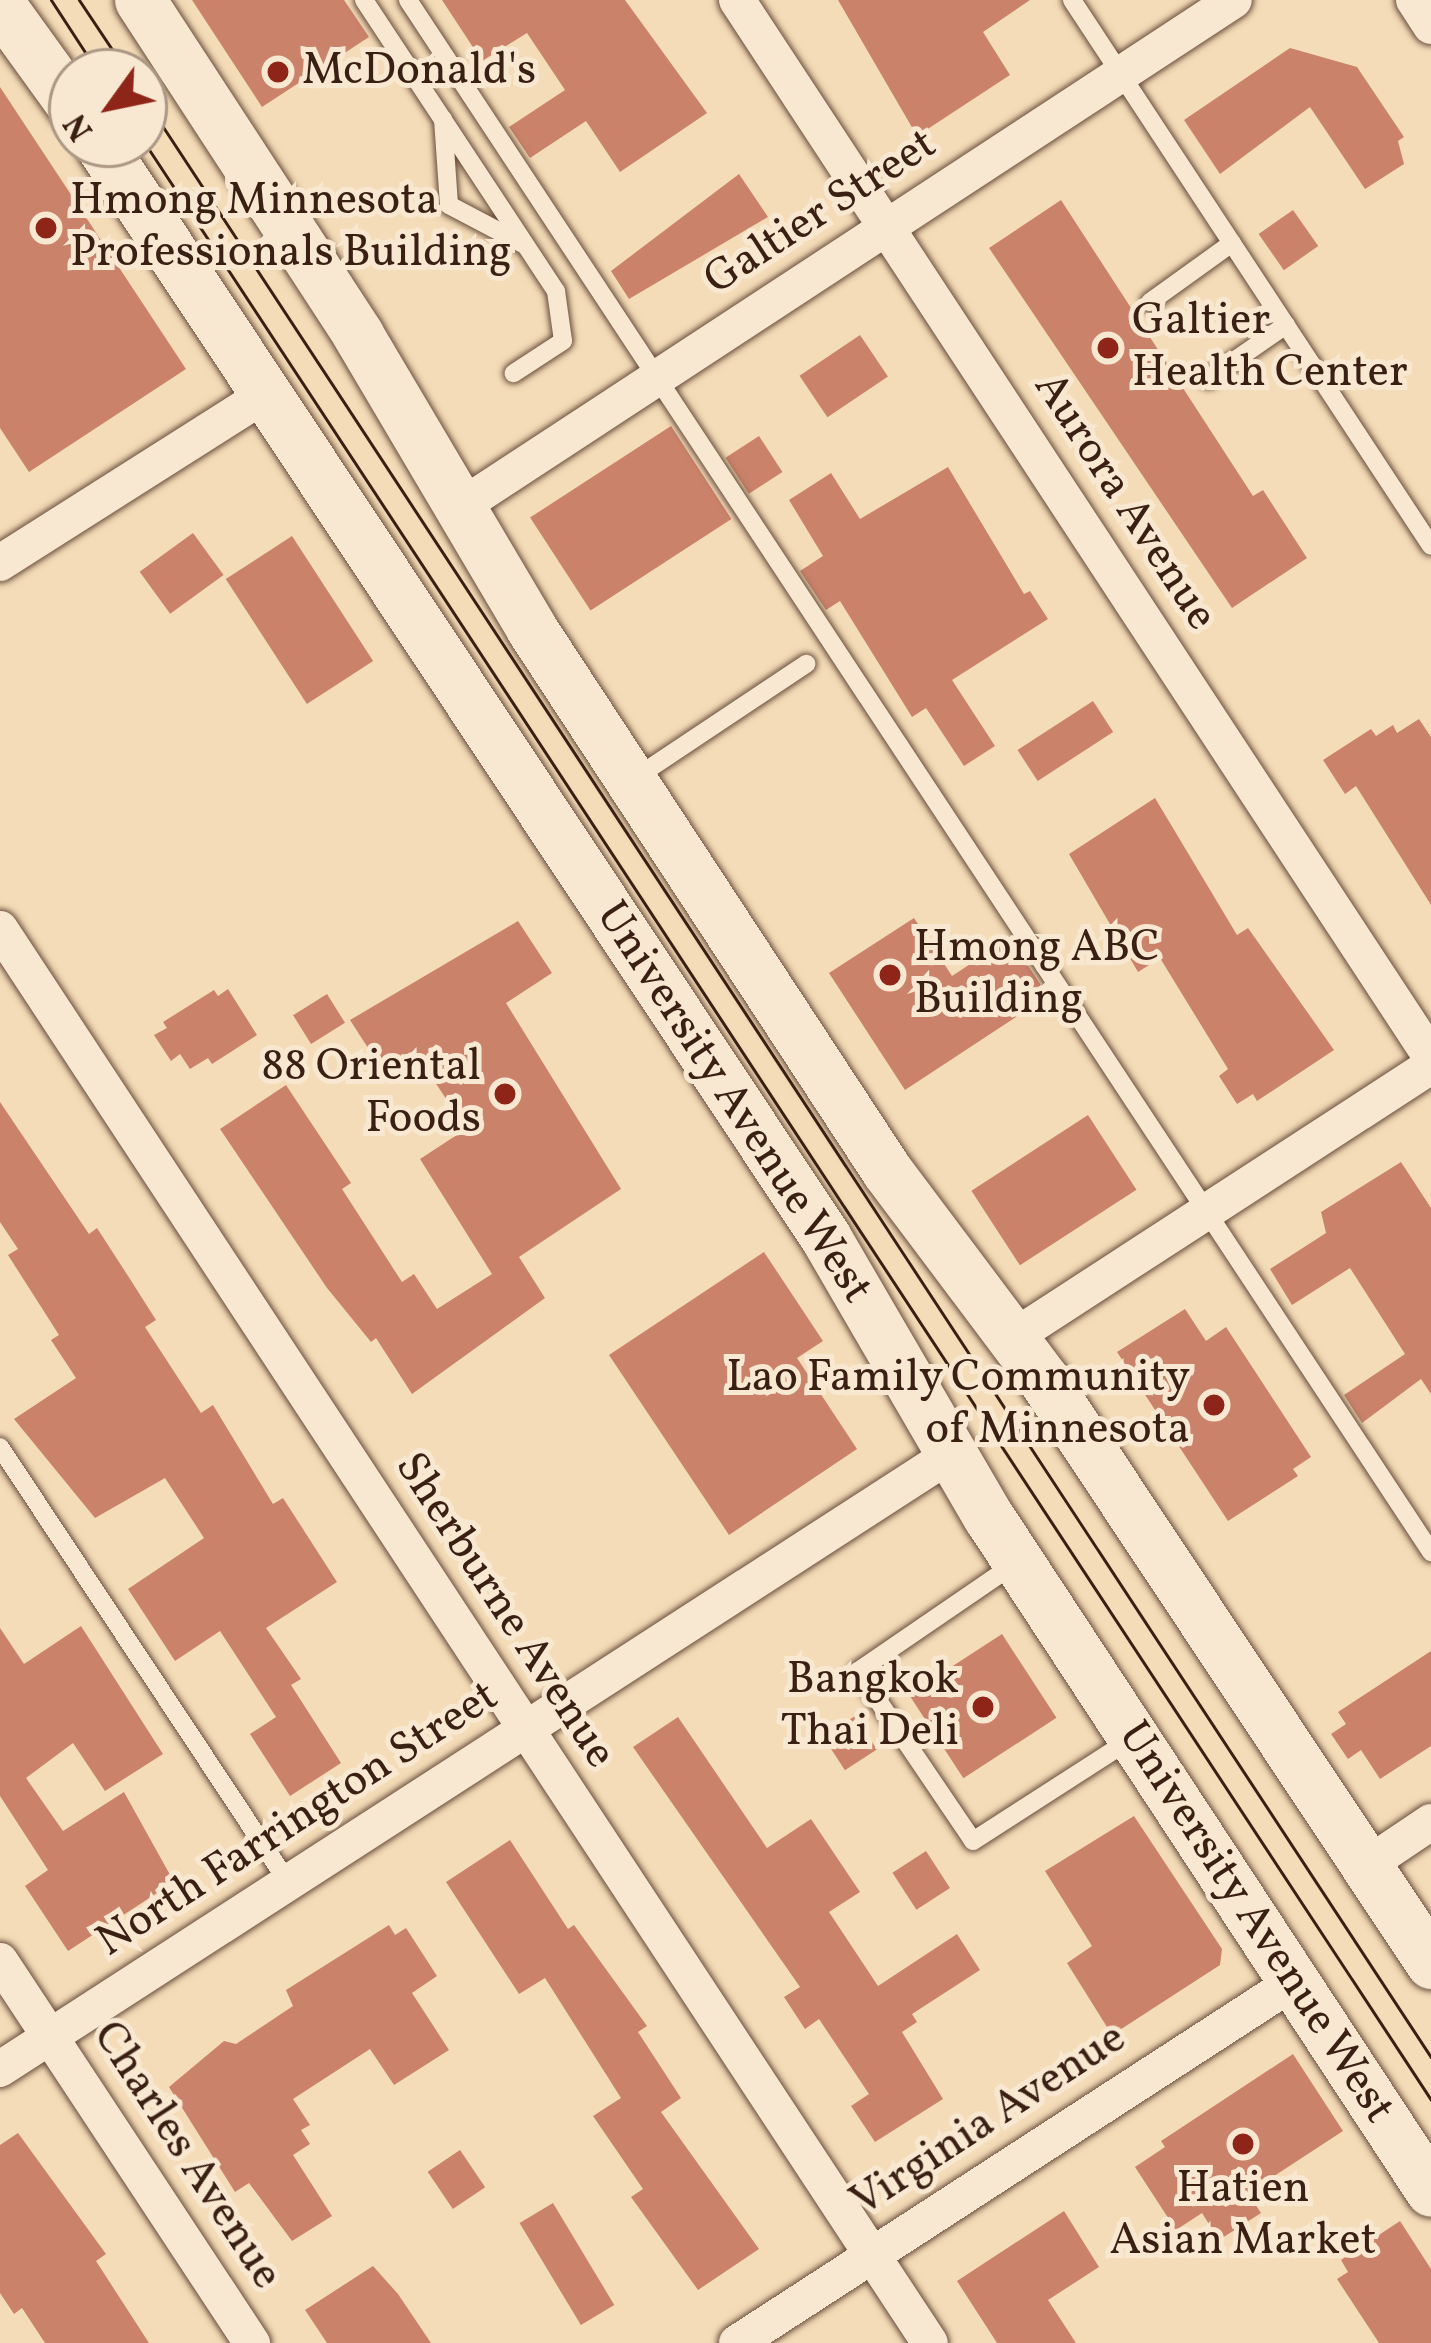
<!DOCTYPE html>
<html>
<head>
<meta charset="utf-8">
<style>
  body { margin:0 }
  #map { position:relative; width:1431px; height:2343px; overflow:hidden; background:#f5dcb8; font-family:Vollkorn,serif }
  div>[style] { position:absolute }
  [style*='--x'] { left:calc(var(--x)*1px); top:calc(var(--y)*1px); width:calc(var(--w)*1px); rotate:calc(var(--a)*1deg) }
  .building>* { inset:0; background:#cb826b; transform-origin:0 0 }
  .roads { filter:drop-shadow(0 0 3px #694e3c) drop-shadow(0 0 3px #694e3c) }
  .service>* { height:18px; margin:-9px; padding:0 9px; transform-origin:9px; border-radius:9px; background:#f8e8d1 }
  .minor>* { height:36px; margin:-18px; padding:0 18px; transform-origin:18px; border-radius:18px; background:#f8e8d1 }
  .secondary>* { height:51px; margin:-25.5px; padding:0 25.5px; transform-origin:25.5px; border-radius:25.5px; background:#f8e8d1 }
  .tram>* { height:3px; margin:-1.5px; padding:0 1.5px; transform-origin:1.5px; border-radius:1.5px; background:#3a1f13 }
  .dots>* { width:33px; height:33px; translate:-50% -50%; box-sizing:border-box; border:6px solid #f8e8d1; border-radius:50% }
  span { translate:-50% -50%; white-space:nowrap; text-align:center; line-height:1.15; -webkit-text-stroke:10px #f8e8d1; paint-order:stroke }
  .poi-label { font-size:45px; color:#3a1f13 }
  .left { translate:0 -50%; text-align:left }
  .right { translate:-100% -50%; text-align:right }
  .street-label { font-size:45px; color:#3a1f13 }
  .north { position:absolute; left:48px; top:48px; width:120px; height:120px; box-sizing:border-box; background:#f8e8d1; border:3px solid #ac9885; border-radius:50%; rotate:237deg; font-size:33px; font-weight:700; line-height:48px; text-align:center; color:#3a1f13 }
  .north::after { content:''; display:block; margin:auto; width:42px; height:54px; background:#8f2418; clip-path:polygon(50% 0,100% 100%,50% 72%,0 100%) }
</style>
</head>
<body>
<div id="map">
  <div class="building">
    <div style="clip-path:polygon(192px 0,344px 0,369px 37px,262px 107px)"></div>
    <div style="clip-path:polygon(442px 0,625px 0,707px 113px,620px 172px,586px 121px,530px 158px,509px 127px,565px 90px,527px 33px,482px 61px)"></div>
    <div style="clip-path:polygon(838px 0,1030px 0,983px 32px,1010px 75px,917px 136px)"></div>
    <div style="clip-path:polygon(1290px 48px,1357px 67px,1404px 137px,1398px 141px,1404px 164px,1365px 189px,1310px 107px,1220px 174px,1184px 120px)"></div>
    <div style="clip-path:polygon(0 87px,186px 369px,29px 472px,0 428px)"></div>
    <div style="clip-path:polygon(739px 174px,768px 217px,629px 299px,611px 271px)"></div>
    <div style="clip-path:polygon(1061px 200px,1253px 496px,1263px 490px,1307px 558px,1232px 608px,989px 248px)"></div>
    <div style="left:1293px;top:210px;width:44px;height:42px;rotate:55deg"></div>
    <div style="left:860px;top:335px;width:50px;height:73px;rotate:56deg"></div>
    <div style="left:671px;top:426px;width:111px;height:168px;rotate:57deg"></div>
    <div style="left:759px;top:436px;width:43px;height:40px;rotate:57deg"></div>
    <div style="clip-path:polygon(948px 467px,1024px 594px,1030px 591px,1048px 619px,952px 680px,995px 746px,964px 766px,926px 708px,912px 717px,840px 601px,826px 610px,800px 571px,823px 556px,789px 500px,831px 473px,860px 519px)"></div>
    <div style="left:193px;top:533px;width:52px;height:66px;rotate:54deg"></div>
    <div style="left:292px;top:536px;width:149px;height:79px;rotate:57deg"></div>
    <div style="left:1093px;top:701px;width:37px;height:90px;rotate:57deg"></div>
    <div style="clip-path:polygon(1419px 719px,1431px 737px,1431px 905px,1356px 786px,1345px 794px,1323px 760px,1371px 729px,1376px 736px,1393px 725px,1397px 733px)"></div>
    <div style="clip-path:polygon(1155px 798px,1237px 935px,1248px 928px,1334px 1050px,1257px 1101px,1253px 1094px,1237px 1104px,1219px 1076px,1228px 1069px,1160px 958px,1138px 972px,1069px 854px)"></div>
    <div style="clip-path:polygon(914px 918px,952px 976px,1010px 938px,1048px 996px,905px 1090px,829px 973px)"></div>
    <div style="clip-path:polygon(518px 921px,552px 973px,506px 1003px,621px 1189px,519px 1257px,545px 1298px,412px 1394px,376px 1338px,371px 1342px,327px 1288px,220px 1129px,286px 1085px,351px 1183px,342px 1189px,402px 1282px,414px 1274px,437px 1309px,492px 1274px,420px 1159px,466px 1129px,421px 1061px,388px 1079px,350px 1020px)"></div>
    <div style="clip-path:polygon(228px 989px,257px 1035px,212px 1064px,208px 1058px,190px 1069px,180px 1054px,171px 1061px,154px 1035px,167px 1028px,163px 1022px,214px 990px,218px 996px)"></div>
    <div style="left:327px;top:994px;width:34px;height:40px;rotate:58deg"></div>
    <div style="clip-path:polygon(0 1102px,89px 1234px,97px 1228px,130px 1279px,156px 1320px,145px 1327px,201px 1413px,213px 1405px,273px 1504px,283px 1498px,337px 1582px,266px 1628px,301px 1679px,291px 1685px,341px 1763px,290px 1796px,250px 1734px,276px 1717px,220px 1631px,175px 1661px,128px 1589px,204px 1538px,165px 1478px,95px 1518px,14px 1419px,76px 1378px,51px 1340px,59px 1335px,8px 1255px,18px 1249px,0 1222px)"></div>
    <div style="left:1088px;top:1115px;width:89px;height:139px;rotate:57deg"></div>
    <div style="clip-path:polygon(1401px 1162px,1431px 1208px,1431px 1394px,1421px 1379px,1362px 1423px,1344px 1395px,1405px 1354px,1350px 1268px,1292px 1305px,1270px 1269px,1326px 1233px,1321px 1212px)"></div>
    <div style="clip-path:polygon(764px 1252px,823px 1341px,797px 1358px,857px 1449px,729px 1535px,609px 1355px)"></div>
    <div style="clip-path:polygon(1185px 1309px,1206px 1341px,1226px 1327px,1311px 1457px,1293px 1469px,1298px 1476px,1228px 1521px,1117px 1352px)"></div>
    <div style="clip-path:polygon(81px 1626px,163px 1754px,105px 1791px,73px 1743px,26px 1778px,63px 1831px,124px 1792px,174px 1882px,68px 1951px,25px 1886px,48px 1870px,0 1796px,0 1628px,24px 1664px)"></div>
    <div style="left:1002px;top:1634px;width:100px;height:111px;rotate:57deg"></div>
    <div style="clip-path:polygon(1431px 1651px,1431px 1746px,1380px 1779px,1361px 1750px,1348px 1759px,1331px 1734px,1346px 1724px,1338px 1712px)"></div>
    <div style="left:855px;top:1716px;width:40px;height:38px;rotate:57deg"></div>
    <div style="clip-path:polygon(678px 1717px,767px 1848px,811px 1819px,860px 1892px,829px 1912px,878px 1986px,957px 1934px,980px 1970px,912px 2014px,917px 2022px,902px 2032px,943px 2099px,875px 2142px,851px 2106px,869px 2094px,819px 2019px,805px 2029px,784px 1997px,800px 1987px,633px 1747px)"></div>
    <div style="clip-path:polygon(1134px 1816px,1222px 1949px,1220px 1965px,1112px 2035px,1067px 1963px,1092px 1946px,1045px 1871px)"></div>
    <div style="clip-path:polygon(510px 1840px,568px 1929px,574px 1925px,647px 2026px,638px 2032px,681px 2098px,661px 2112px,759px 2249px,698px 2290px,631px 2197px,643px 2189px,593px 2116px,621px 2098px,545px 1978px,519px 1994px,446px 1882px)"></div>
    <div style="left:926px;top:1851px;width:44px;height:40px;rotate:57deg"></div>
    <div style="clip-path:polygon(389px 1925px,395px 1935px,406px 1928px,437px 1976px,412px 1993px,449px 2050px,394px 2085px,370px 2049px,293px 2099px,310px 2125px,301px 2130px,310px 2144px,293px 2155px,332px 2216px,292px 2241px,249px 2183px,235px 2192px,169px 2087px,224px 2041px,236px 2044px,293px 2006px,286px 1990px)"></div>
    <div style="clip-path:polygon(1293px 2054px,1343px 2131px,1248px 2193px,1261px 2213px,1219px 2240px,1202px 2213px,1176px 2230px,1135px 2167px,1165px 2147px,1161px 2141px)"></div>
    <div style="clip-path:polygon(18px 2133px,106px 2254px,96px 2261px,149px 2343px,45px 2343px,22px 2308px,14px 2314px,0 2293px,0 2145px)"></div>
    <div style="left:460px;top:2150px;width:45px;height:39px;rotate:56deg"></div>
    <div style="left:553px;top:2203px;width:119px;height:39px;rotate:59deg"></div>
    <div style="clip-path:polygon(1064px 2211px,1099px 2267px,1048px 2300px,1076px 2343px,997px 2343px,957px 2281px)"></div>
    <div style="clip-path:polygon(1400px 2221px,1431px 2269px,1431px 2343px,1379px 2343px,1337px 2279px,1348px 2272px,1341px 2260px)"></div>
    <div style="clip-path:polygon(373px 2266px,398px 2294px,431px 2343px,327px 2343px,305px 2310px)"></div>
  </div>
  <div class="roads">
    <div class="service">
      <div style="--x:364;--y:0;--w:349;--a:56.6"></div>
      <div style="--x:556;--y:291;--w:50;--a:82"></div>
      <div style="--x:563;--y:341;--w:59;--a:146.9"></div>
      <div style="--x:408;--y:0;--w:1859;--a:56.61"></div>
      <div style="--x:1072;--y:0;--w:653;--a:56.67"></div>
      <div style="--x:443;--y:119;--w:86;--a:86"></div>
      <div style="--x:449;--y:205;--w:86;--a:27.8"></div>
      <div style="--x:1150;--y:302;--w:101;--a:-35.7"></div>
      <div style="--x:1208;--y:379;--w:95;--a:-34.7"></div>
      <div style="--x:635;--y:778;--w:206;--a:-33.7"></div>
      <div style="--x:0;--y:1447;--w:524;--a:56.52"></div>
      <div style="--x:1016;--y:1563;--w:191;--a:145.6"></div>
      <div style="--x:858;--y:1671;--w:205;--a:55.9"></div>
      <div style="--x:973;--y:1841;--w:187;--a:-32.8"></div>
    </div>
    <div class="minor">
      <div style="--x:737;--y:0;--w:1264;--a:56.71"></div>
      <div style="--x:1414;--y:0;--w:31;--a:57"></div>
      <div style="--x:460;--y:507;--w:925;--a:-33.23"></div>
      <div style="--x:0;--y:563;--w:319;--a:-32.4"></div>
      <div style="--x:0;--y:929;--w:1692;--a:56.67"></div>
      <div style="--x:1012;--y:1338;--w:500;--a:-33"></div>
      <div style="--x:1367;--y:1865;--w:77;--a:-33.9"></div>
      <div style="--x:0;--y:1961;--w:458;--a:56.6"></div>
      <div style="--x:0;--y:2069;--w:1131;--a:-32.88"></div>
      <div style="--x:737;--y:2343;--w:665;--a:-32.97"></div>
    </div>
    <div class="secondary">
      <div style="--x:140;--y:0;--w:400;--a:56.9"></div>
      <div style="--x:358;--y:335;--w:340;--a:59.4"></div>
      <div style="--x:531;--y:628;--w:649;--a:56.75"></div>
      <div style="--x:887;--y:1171;--w:261;--a:53.1"></div>
      <div style="--x:1044;--y:1380;--w:700;--a:56.42"></div>
      <div style="--x:0;--y:5;--w:123;--a:54.2"></div>
      <div style="--x:100;--y:144;--w:1313;--a:56.43"></div>
      <div style="--x:826;--y:1238;--w:322;--a:59.8"></div>
      <div style="--x:988;--y:1516;--w:807;--a:56.72"></div>
    </div>
  </div>
  <div class="tram">
    <div style="--x:51;--y:0;--w:86;--a:56.9"></div>
    <div style="--x:79;--y:0;--w:87;--a:56.3"></div>
    <div style="--x:144;--y:98;--w:2344;--a:56.7"></div>
    <div style="--x:144;--y:142;--w:2343;--a:56.68"></div>
  </div>
  <div class="dots">
    <div style="left:278px;top:72px;background:#8f2418"></div>
    <div style="left:46px;top:228px;background:#8f2418"></div>
    <div style="left:1108px;top:348px;background:#8f2418"></div>
    <div style="left:890px;top:975px;background:#8f2418"></div>
    <div style="left:505px;top:1094px;background:#8f2418"></div>
    <div style="left:1214px;top:1405px;background:#8f2418"></div>
    <div style="left:983px;top:1707px;background:#8f2418"></div>
    <div style="left:1243px;top:2144px;background:#8f2418"></div>
  </div>
  <div class="poi-label">
    <span class="left" style="left:302px;top:72px">McDonald's</span>
    <span class="left" style="left:70px;top:228px">Hmong Minnesota<br>Professionals Building</span>
    <span class="left" style="left:1132px;top:348px">Galtier<br>Health Center</span>
    <span class="left" style="left:914px;top:975px">Hmong ABC<br>Building</span>
    <span class="right" style="left:481px;top:1094px">88 Oriental<br>Foods</span>
    <span class="right" style="left:1190px;top:1405px">Lao Family Community<br>of Minnesota</span>
    <span class="right" style="left:959px;top:1707px">Bangkok<br>Thai Deli</span>
    <span style="left:1243px;top:2216px">Hatien<br>Asian Market</span>
  </div>
  <div class="street-label">
    <span style="left:821px;top:213px;rotate:-33deg">Galtier Street</span>
    <span style="left:1124px;top:502px;rotate:57deg">Aurora Avenue</span>
    <span style="left:733px;top:1103px;rotate:57deg">University Avenue West</span>
    <span style="left:504px;top:1611px;rotate:57deg">Sherburne Avenue</span>
    <span style="left:298px;top:1820px;rotate:-33deg">North Farrington Street</span>
    <span style="left:1255px;top:1923px;rotate:57deg">University Avenue West</span>
    <span style="left:989px;top:2121px;rotate:-33deg">Virginia Avenue</span>
    <span style="left:186px;top:2156px;rotate:57deg">Charles Avenue</span>
  </div>
  <div class="north">N</div>
</div>
</body>
</html>
